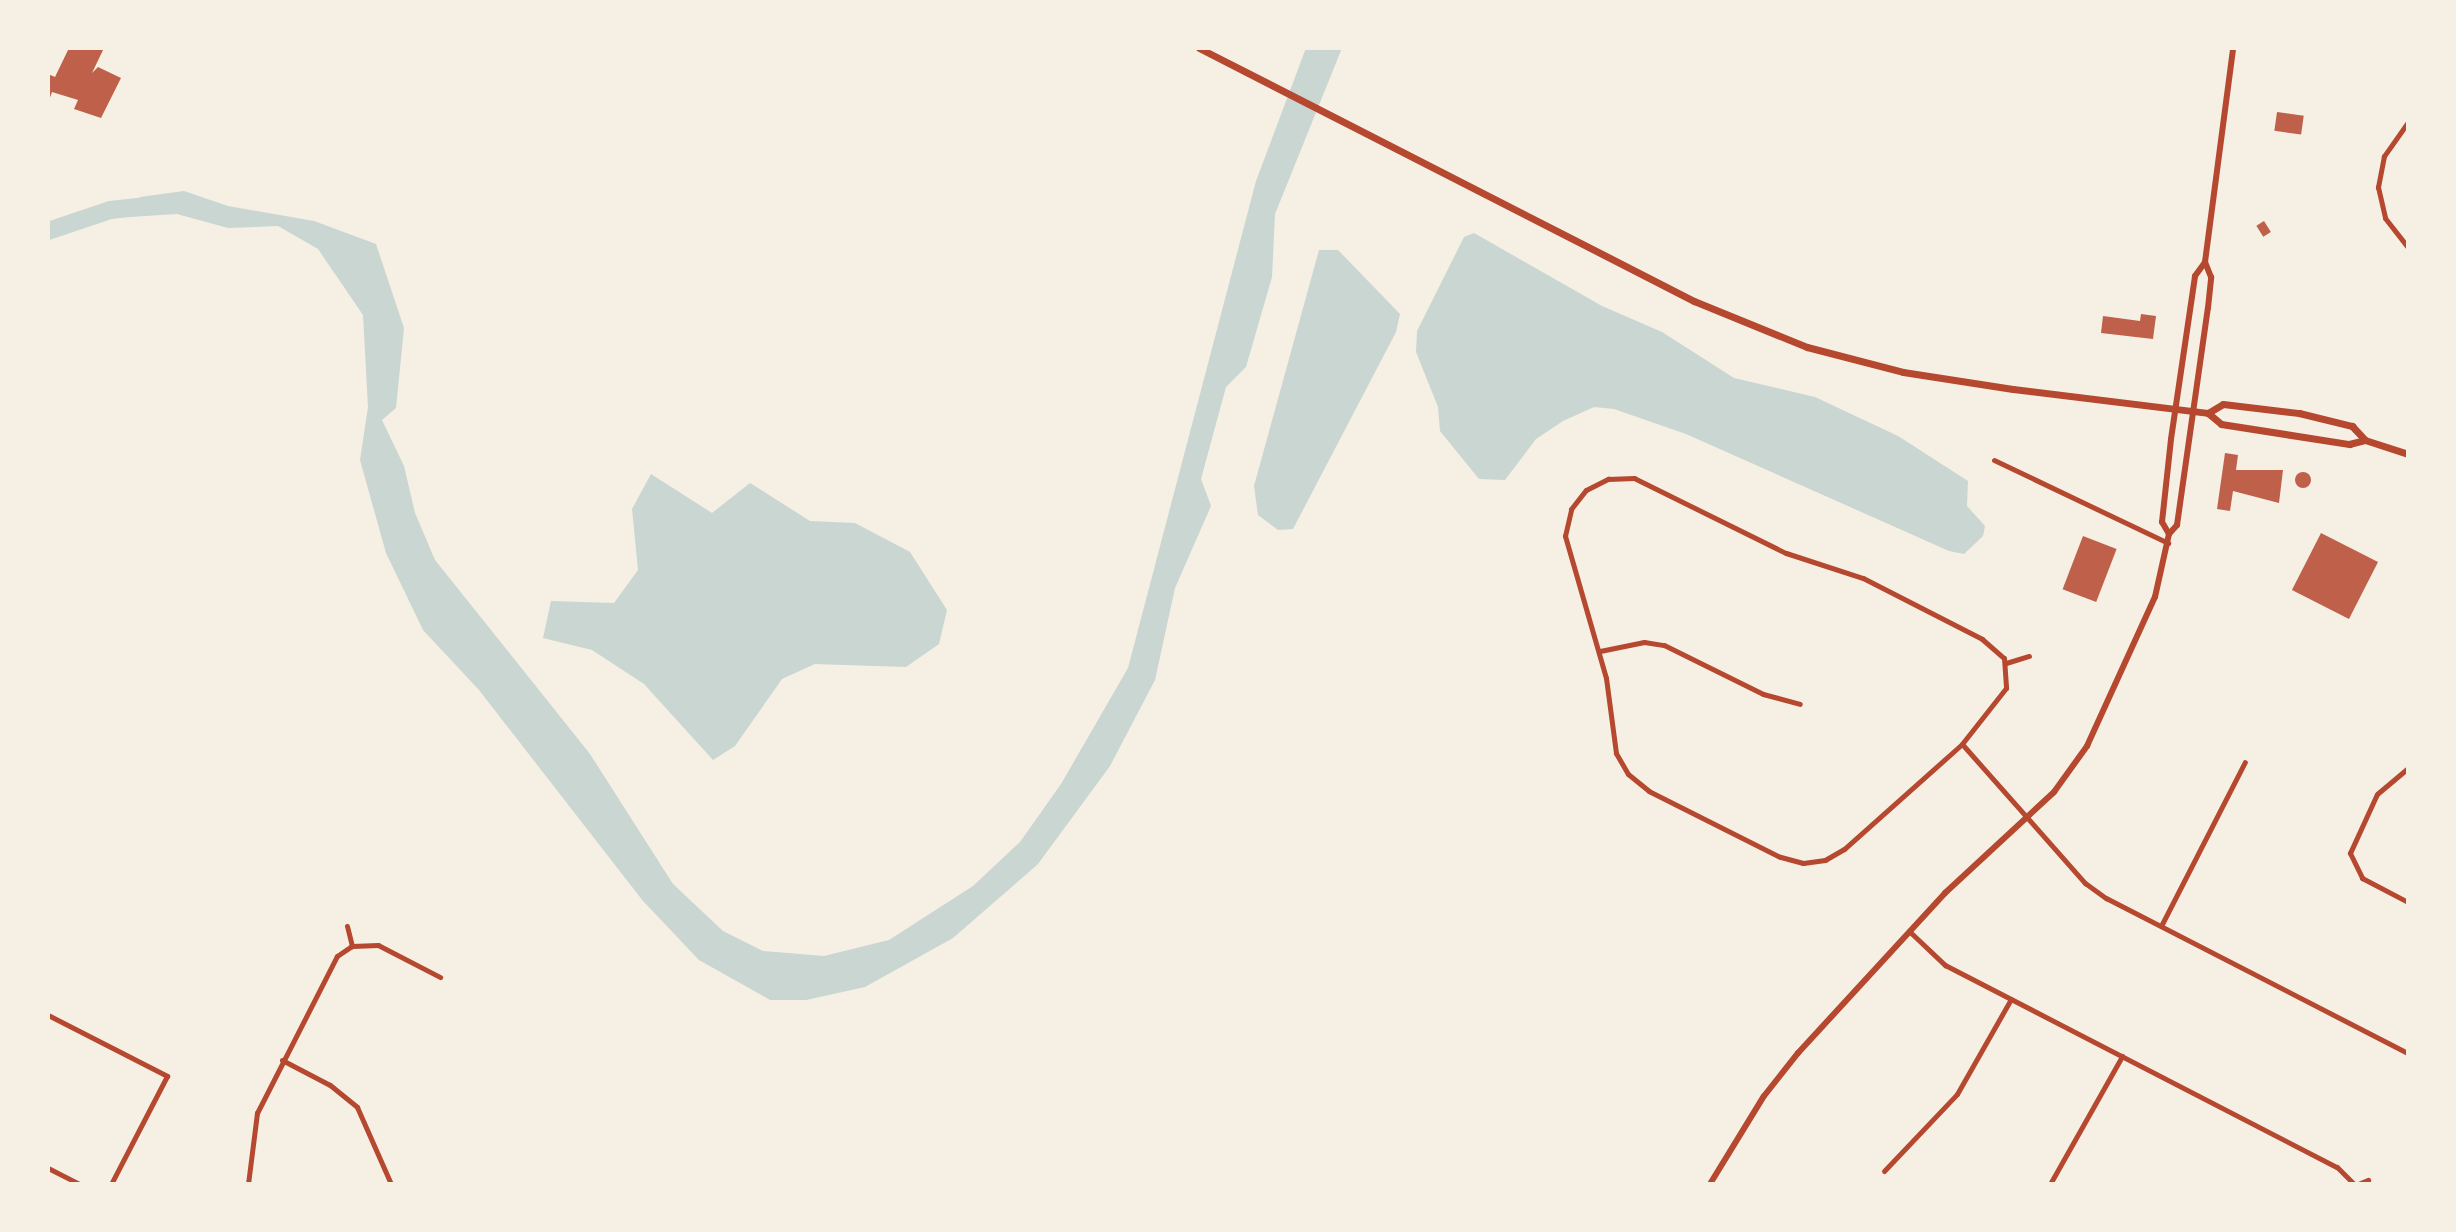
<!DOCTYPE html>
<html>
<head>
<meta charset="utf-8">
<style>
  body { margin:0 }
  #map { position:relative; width:2456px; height:1232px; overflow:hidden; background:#f6efe4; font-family:"Asap Condensed",sans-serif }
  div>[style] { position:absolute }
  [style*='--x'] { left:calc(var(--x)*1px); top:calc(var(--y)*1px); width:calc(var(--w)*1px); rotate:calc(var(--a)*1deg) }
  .water>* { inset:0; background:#c9d6d2 }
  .river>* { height:18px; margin:-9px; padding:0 9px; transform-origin:9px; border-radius:9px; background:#c9d6d2 }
  .building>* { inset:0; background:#bf614a; transform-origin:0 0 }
  .round { border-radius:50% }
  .minor>* { height:5px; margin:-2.5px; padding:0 2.5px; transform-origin:2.5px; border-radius:2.5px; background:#b5482f }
  .tertiary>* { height:6px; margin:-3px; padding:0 3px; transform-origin:3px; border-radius:3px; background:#b5482f }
  .primary>* { height:7px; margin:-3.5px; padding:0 3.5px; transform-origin:3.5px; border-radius:3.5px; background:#b5482f }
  span { translate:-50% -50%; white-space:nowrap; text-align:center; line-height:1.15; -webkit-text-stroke:6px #f6efe4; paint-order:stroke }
  .frame { position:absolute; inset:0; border:50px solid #f6efe4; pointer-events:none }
</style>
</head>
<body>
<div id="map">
  <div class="water">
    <div style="clip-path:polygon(1306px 48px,1342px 48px,1275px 214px,1272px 277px,1246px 367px,1226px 387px,1201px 479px,1211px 506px,1175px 588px,1155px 680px,1110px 766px,1038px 864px,953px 938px,865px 987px,806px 1000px,770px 1000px,699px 960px,643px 901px,479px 690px,423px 630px,386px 553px,360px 460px,368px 407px,363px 315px,318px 249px,278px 226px,228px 228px,177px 214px,129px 217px,140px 197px,184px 191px,228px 206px,314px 221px,376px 244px,404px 328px,396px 408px,382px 420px,404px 466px,415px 513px,435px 560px,590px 754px,673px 884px,723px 931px,763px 951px,824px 956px,889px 940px,973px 886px,1020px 842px,1061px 784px,1128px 668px,1256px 181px)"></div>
    <div style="clip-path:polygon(1474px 233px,1602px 306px,1662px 332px,1734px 378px,1815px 397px,1898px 436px,1968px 481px,1967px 506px,1985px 526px,1983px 536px,1964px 554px,1949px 551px,1686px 434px,1614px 409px,1594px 407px,1563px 421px,1536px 439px,1505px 480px,1479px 479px,1440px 431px,1438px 407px,1416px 352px,1417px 331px,1464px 237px)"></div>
    <div style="clip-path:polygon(1319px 250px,1338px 250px,1400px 314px,1396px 332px,1293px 529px,1278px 530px,1258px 515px,1254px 486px)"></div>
    <div style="clip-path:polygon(651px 474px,712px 513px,750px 483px,810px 521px,855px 523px,910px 552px,947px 610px,939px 644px,906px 667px,815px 664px,782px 679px,735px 746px,713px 760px,644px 684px,592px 650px,543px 638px,551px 601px,614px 603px,638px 570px,632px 509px)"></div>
  </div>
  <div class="river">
    <div style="--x:48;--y:231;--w:65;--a:-18.7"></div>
    <div style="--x:110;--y:210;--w:47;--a:-6.1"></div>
  </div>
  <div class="building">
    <div style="clip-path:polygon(69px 48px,104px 48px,92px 73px,98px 67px,121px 78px,101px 118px,74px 109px,78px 100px,52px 92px,48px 103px,48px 74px,55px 77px)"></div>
    <div style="left:2277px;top:112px;width:27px;height:19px;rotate:8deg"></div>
    <div style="left:2264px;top:221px;width:13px;height:9px;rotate:58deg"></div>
    <div style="clip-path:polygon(2141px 314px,2156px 316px,2153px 339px,2101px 333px,2103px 316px,2140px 321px)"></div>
    <div style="clip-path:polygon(2225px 453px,2238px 455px,2236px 470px,2283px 470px,2279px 503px,2233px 491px,2230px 511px,2217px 509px)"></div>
    <div class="round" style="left:2295px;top:472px;width:16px;height:16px"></div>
    <div style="left:2321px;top:533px;width:64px;height:64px;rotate:27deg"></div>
    <div style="left:2083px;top:536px;width:36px;height:57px;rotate:21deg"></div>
  </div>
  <div class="minor">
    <div style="--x:2408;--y:122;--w:42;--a:125.2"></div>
    <div style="--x:2384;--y:156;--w:32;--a:101"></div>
    <div style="--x:2378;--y:187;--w:32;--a:77"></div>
    <div style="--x:2385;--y:218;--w:37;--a:52"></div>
    <div style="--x:1994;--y:460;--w:193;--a:25.5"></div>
    <div style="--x:1634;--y:478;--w:169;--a:26.3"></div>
    <div style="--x:1786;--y:553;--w:81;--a:18"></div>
    <div style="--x:1863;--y:578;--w:134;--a:27.1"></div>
    <div style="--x:1982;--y:639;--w:29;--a:41"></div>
    <div style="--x:2004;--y:658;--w:30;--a:86"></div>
    <div style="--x:2006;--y:688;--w:71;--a:128.2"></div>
    <div style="--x:1962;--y:744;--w:158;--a:138.3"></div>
    <div style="--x:1844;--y:849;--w:22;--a:150"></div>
    <div style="--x:1825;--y:860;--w:22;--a:172"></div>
    <div style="--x:1803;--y:863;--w:24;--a:-165"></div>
    <div style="--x:1780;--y:857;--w:147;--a:-153.3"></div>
    <div style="--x:1649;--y:791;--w:27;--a:-141"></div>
    <div style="--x:1628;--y:774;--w:24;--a:-120"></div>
    <div style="--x:1616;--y:753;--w:76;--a:-97.6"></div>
    <div style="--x:1606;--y:678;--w:148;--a:-106.1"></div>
    <div style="--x:1565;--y:536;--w:28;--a:-77"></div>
    <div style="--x:1571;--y:509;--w:24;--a:-52"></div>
    <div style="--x:1586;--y:490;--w:25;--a:-27"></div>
    <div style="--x:1608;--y:479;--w:26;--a:-2"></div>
    <div style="--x:1600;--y:651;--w:45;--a:-11.6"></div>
    <div style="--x:1644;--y:642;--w:20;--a:9"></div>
    <div style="--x:1664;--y:645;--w:110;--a:26.3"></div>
    <div style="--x:1763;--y:694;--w:38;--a:15"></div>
    <div style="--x:2006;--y:663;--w:24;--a:-17"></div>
    <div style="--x:1962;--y:744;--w:186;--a:48.5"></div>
    <div style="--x:2085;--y:883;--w:26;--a:36"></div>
    <div style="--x:2106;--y:898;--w:339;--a:27.2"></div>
    <div style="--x:2408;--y:768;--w:40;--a:140"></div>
    <div style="--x:2377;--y:794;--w:65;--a:114.6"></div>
    <div style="--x:2350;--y:853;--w:28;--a:64"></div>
    <div style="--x:2362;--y:878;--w:52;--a:27.6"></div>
    <div style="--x:347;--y:926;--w:21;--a:76"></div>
    <div style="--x:2161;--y:926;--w:184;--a:-62.9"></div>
    <div style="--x:1909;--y:931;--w:50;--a:43.4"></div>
    <div style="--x:1945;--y:965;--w:441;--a:27.3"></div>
    <div style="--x:2337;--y:1167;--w:24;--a:45"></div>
    <div style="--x:48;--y:1015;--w:134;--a:27.1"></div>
    <div style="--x:167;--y:1076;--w:122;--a:117.4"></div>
    <div style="--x:282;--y:1060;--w:54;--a:27.5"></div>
    <div style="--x:330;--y:1085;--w:35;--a:39"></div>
    <div style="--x:357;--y:1107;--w:84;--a:66.2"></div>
    <div style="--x:48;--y:1168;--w:35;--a:27"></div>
    <div style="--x:1884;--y:1171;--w:106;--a:-46.5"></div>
    <div style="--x:1957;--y:1094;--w:109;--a:-60.4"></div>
    <div style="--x:248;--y:1184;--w:72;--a:-82.8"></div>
    <div style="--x:257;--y:1113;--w:176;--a:-63"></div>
    <div style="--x:337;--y:956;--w:18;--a:-34"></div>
    <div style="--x:352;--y:946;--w:26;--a:-2"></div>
    <div style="--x:378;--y:945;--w:70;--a:27.3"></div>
    <div style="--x:2050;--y:1184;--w:147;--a:-60.6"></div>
    <div style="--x:2358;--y:1184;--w:11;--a:-22"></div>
  </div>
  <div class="tertiary">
    <div style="--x:2169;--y:534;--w:14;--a:-120"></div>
    <div style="--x:2162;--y:522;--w:83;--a:-83.8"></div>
    <div style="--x:2171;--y:439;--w:165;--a:-81.6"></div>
    <div style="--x:2195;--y:276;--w:17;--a:-54"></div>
    <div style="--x:2205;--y:262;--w:216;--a:-82.5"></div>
    <div style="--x:1710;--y:1184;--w:103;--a:-58.5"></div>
    <div style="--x:1764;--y:1096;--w:55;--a:-51.7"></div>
    <div style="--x:1798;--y:1053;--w:217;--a:-47.4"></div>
    <div style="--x:1945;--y:893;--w:149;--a:-42.8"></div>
    <div style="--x:2054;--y:792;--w:57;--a:-54.3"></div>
    <div style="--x:2087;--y:746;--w:164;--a:-65.5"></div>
    <div style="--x:2155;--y:597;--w:65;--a:-77.5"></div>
    <div style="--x:2169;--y:534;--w:12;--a:-48"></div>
    <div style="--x:2177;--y:525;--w:219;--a:-81.9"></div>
    <div style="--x:2208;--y:308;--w:31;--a:-84"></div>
    <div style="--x:2211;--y:277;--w:16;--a:-112"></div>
  </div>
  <div class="primary">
    <div style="--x:1199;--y:48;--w:556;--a:27.07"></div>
    <div style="--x:1694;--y:301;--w:122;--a:22.2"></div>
    <div style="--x:1807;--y:347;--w:99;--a:14.6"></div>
    <div style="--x:1903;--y:372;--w:111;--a:8.8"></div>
    <div style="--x:2013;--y:389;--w:196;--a:7"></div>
    <div style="--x:2208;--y:413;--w:17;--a:-31"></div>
    <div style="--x:2223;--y:404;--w:77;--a:6.8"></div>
    <div style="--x:2299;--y:413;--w:55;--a:13.8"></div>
    <div style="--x:2352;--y:426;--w:19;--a:47"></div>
    <div style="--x:2365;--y:440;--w:45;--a:18"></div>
    <div style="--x:2208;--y:413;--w:17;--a:40"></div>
    <div style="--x:2221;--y:424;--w:130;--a:8.9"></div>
    <div style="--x:2349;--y:444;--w:16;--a:-14"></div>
  </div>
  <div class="frame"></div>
</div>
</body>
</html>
